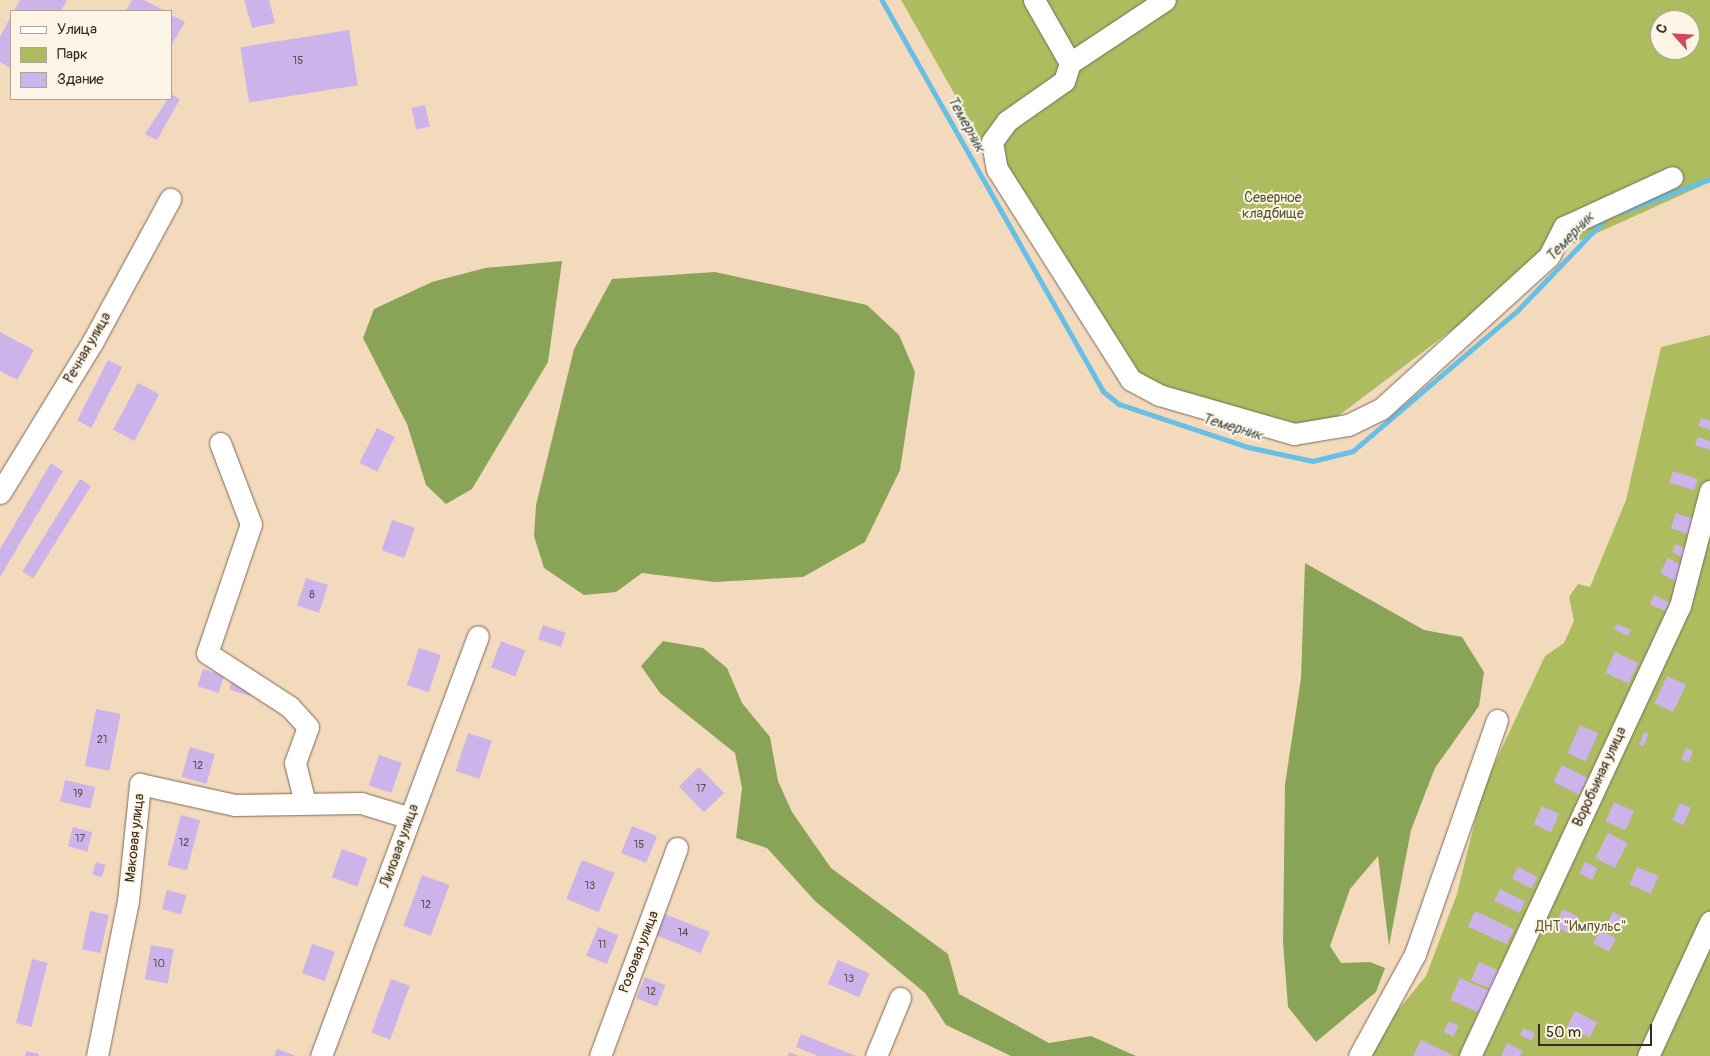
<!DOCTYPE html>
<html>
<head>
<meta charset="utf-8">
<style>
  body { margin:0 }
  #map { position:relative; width:1710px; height:1056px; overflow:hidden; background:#f4dabd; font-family:Pangolin,sans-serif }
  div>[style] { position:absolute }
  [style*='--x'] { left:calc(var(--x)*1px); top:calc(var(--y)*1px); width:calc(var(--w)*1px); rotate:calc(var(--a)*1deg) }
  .green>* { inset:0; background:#acbc5f }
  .forest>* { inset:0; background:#89a456 }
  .stream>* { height:4.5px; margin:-2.25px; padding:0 2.25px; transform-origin:2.25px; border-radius:2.25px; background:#68bfe5 }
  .building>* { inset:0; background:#ccb3e9; transform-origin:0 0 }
  .roads { filter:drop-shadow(0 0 1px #7c6856) drop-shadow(0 0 1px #7c6856) }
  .minor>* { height:21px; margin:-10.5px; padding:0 10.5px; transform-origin:10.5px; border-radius:10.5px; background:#fff }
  span { translate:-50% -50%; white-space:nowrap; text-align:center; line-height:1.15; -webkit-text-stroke:4px #fcf5e5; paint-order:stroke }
  .number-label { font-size:11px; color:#5f4c51 }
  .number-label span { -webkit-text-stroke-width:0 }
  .park-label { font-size:14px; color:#5d5632 }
  .street-label { font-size:14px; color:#3b2a1e }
  .water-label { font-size:15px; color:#48575a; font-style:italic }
  .legend { position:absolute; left:10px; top:10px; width:162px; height:90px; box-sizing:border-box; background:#fcf5e5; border:1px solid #afa495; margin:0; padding:6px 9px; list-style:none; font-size:15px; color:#3b2a1e }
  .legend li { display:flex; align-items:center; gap:10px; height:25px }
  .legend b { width:25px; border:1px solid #afa495 }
  .north { position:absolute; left:1650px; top:10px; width:50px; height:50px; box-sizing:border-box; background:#fcf5e5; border:1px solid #afa495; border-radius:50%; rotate:296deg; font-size:14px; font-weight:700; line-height:20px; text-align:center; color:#3b2a1e }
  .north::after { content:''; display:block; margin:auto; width:18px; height:22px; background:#d1495b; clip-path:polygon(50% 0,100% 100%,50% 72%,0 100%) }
  .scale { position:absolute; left:1538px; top:1024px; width:114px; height:22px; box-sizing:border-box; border:2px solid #3b2a1e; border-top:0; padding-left:6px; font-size:15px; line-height:18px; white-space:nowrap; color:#3b2a1e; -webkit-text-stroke:4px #fcf5e5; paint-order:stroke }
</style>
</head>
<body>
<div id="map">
  <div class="green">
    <div style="clip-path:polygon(evenodd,901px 0,1710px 0,1710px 182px,1555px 252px,1321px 429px,1118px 381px,901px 0,1660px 20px,1690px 20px,1690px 50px,1660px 50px,1660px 20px)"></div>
    <div style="clip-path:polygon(1710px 335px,1710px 1056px,1372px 1056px,1381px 1031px,1426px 976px,1457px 894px,1483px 788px,1545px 656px,1564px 643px,1574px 621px,1569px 597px,1578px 584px,1590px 587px,1626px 500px,1661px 347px)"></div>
  </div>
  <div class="forest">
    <div style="clip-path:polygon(562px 261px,548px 362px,472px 489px,446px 504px,426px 485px,407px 424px,363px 338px,374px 309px,432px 282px,485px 268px)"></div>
    <div style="clip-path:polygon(715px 272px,867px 305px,899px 335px,915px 372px,900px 470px,865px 542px,803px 577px,715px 582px,642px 573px,616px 592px,584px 595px,544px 568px,534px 536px,536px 505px,574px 349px,612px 279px)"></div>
    <div style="clip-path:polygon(1305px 563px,1424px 630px,1462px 637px,1484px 672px,1479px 706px,1435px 768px,1411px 830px,1389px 946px,1378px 856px,1350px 889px,1330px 946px,1341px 963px,1370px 962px,1385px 968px,1376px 992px,1316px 1042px,1288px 1007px,1283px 942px,1285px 785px,1301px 678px)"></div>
    <div style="clip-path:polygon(663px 641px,703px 648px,727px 668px,742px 703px,770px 737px,778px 781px,792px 812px,831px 868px,948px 954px,959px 994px,1049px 1043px,1091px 1036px,1136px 1056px,1011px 1056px,946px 1025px,925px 993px,815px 901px,767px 848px,736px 838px,742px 788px,735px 753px,660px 693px,641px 666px)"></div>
  </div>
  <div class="stream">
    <div style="--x:882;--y:0;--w:449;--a:60.5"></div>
    <div style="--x:1103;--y:391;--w:21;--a:39"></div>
    <div style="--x:1119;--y:404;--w:136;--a:18.4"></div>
    <div style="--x:1248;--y:447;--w:66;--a:12.2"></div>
    <div style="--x:1313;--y:461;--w:41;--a:-14"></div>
    <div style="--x:1353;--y:451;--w:216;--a:-40.5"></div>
    <div style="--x:1517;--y:311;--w:130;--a:-46.2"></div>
    <div style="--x:1619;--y:213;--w:97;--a:-20.5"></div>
  </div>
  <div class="building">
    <div style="clip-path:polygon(20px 0,67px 0,61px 11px,14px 11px)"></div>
    <div style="clip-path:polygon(132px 0,144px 0,165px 11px,126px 11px)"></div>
    <div style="clip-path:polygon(244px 0,269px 0,275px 23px,252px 28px)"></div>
    <div style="clip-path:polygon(171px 15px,185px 22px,171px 46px)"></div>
    <div style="clip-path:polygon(11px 16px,11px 68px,0 62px,0 37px)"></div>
    <div style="left:349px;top:30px;width:56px;height:110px;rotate:81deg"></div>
    <div style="clip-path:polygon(171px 94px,180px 99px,157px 140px,145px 134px)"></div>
    <div style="left:425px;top:105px;width:22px;height:14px;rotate:77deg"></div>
    <div style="clip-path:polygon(0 332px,34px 350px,17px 380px,0 371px)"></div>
    <div style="left:108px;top:360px;width:16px;height:68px;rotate:27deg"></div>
    <div style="left:138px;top:383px;width:24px;height:53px;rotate:28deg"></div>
    <div style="clip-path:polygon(1701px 418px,1710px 421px,1710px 430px,1698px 426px)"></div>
    <div style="left:377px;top:428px;width:20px;height:39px;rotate:27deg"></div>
    <div style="clip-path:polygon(1698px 437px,1710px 441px,1710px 450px,1695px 445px)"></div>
    <div style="clip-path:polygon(51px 463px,63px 471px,0 577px,0 549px)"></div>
    <div style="left:1673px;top:471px;width:26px;height:12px;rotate:18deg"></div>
    <div style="left:80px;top:479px;width:13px;height:109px;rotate:32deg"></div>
    <div style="left:1676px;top:513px;width:18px;height:16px;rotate:19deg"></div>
    <div style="left:392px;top:520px;width:24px;height:32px;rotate:19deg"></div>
    <div style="left:1676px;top:544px;width:13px;height:9px;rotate:27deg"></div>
    <div style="left:1668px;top:558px;width:21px;height:17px;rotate:28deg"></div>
    <div style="left:306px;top:578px;width:23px;height:29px;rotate:18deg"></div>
    <div style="left:1654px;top:595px;width:17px;height:10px;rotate:25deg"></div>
    <div style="clip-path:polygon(1617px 624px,1631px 630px,1628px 636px,1614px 629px)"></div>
    <div style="left:543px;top:625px;width:24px;height:15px;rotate:19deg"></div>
    <div style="left:501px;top:641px;width:26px;height:28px;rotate:21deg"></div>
    <div style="left:419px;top:648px;width:23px;height:39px;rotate:18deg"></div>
    <div style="left:1615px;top:652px;width:26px;height:23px;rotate:25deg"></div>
    <div style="left:203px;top:669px;width:22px;height:18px;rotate:18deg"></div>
    <div style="left:1667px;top:676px;width:21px;height:30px;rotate:25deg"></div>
    <div style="left:232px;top:681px;width:21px;height:9px;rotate:17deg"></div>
    <div style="left:96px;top:709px;width:25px;height:58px;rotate:11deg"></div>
    <div style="left:1580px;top:725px;width:20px;height:31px;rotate:24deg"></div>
    <div style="left:1644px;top:732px;width:5px;height:13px;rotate:22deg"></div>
    <div style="left:468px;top:733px;width:25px;height:40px;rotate:18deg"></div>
    <div style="left:190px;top:747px;width:26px;height:31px;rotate:16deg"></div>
    <div style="left:1686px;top:748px;width:8px;height:12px;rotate:23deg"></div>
    <div style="left:379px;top:755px;width:24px;height:32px;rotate:19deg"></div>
    <div style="left:1562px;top:765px;width:29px;height:19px;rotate:27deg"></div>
    <div style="left:699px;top:767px;width:36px;height:28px;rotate:46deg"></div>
    <div style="left:65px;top:780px;width:31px;height:22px;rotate:13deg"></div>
    <div style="left:1614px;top:802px;width:22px;height:21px;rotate:24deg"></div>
    <div style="left:1680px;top:803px;width:12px;height:19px;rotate:24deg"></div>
    <div style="left:1542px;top:806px;width:19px;height:20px;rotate:25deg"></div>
    <div style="left:181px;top:815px;width:20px;height:52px;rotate:15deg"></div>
    <div style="left:632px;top:826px;width:27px;height:29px;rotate:22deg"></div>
    <div style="left:73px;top:827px;width:20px;height:20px;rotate:15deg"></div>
    <div style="left:1608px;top:833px;width:22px;height:28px;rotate:27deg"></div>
    <div style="left:342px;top:849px;width:27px;height:30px;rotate:20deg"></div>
    <div style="left:582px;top:860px;width:35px;height:42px;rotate:22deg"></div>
    <div style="left:96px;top:862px;width:10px;height:13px;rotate:17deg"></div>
    <div style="left:1585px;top:862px;width:14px;height:13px;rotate:25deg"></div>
    <div style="left:1518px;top:867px;width:22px;height:13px;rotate:27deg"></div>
    <div style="left:1637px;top:867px;width:23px;height:19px;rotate:23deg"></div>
    <div style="left:422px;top:875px;width:29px;height:54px;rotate:20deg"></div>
    <div style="left:1500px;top:889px;width:28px;height:13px;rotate:26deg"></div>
    <div style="left:167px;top:890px;width:20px;height:20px;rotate:15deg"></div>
    <div style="left:1563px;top:909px;width:18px;height:19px;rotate:27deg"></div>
    <div style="left:90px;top:911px;width:19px;height:39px;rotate:12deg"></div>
    <div style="left:1475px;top:911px;width:43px;height:17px;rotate:25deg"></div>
    <div style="left:1613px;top:912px;width:11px;height:17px;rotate:27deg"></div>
    <div style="left:665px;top:914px;width:48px;height:23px;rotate:22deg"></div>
    <div style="left:598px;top:927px;width:22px;height:31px;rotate:22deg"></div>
    <div style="left:1600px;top:930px;width:18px;height:15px;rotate:27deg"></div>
    <div style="left:312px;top:944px;width:24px;height:31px;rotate:19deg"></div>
    <div style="left:151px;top:945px;width:23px;height:35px;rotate:10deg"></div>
    <div style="left:32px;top:959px;width:16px;height:66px;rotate:14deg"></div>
    <div style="left:838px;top:960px;width:34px;height:26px;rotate:23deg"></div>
    <div style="left:1479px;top:962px;width:27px;height:20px;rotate:24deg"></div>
    <div style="left:645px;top:977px;width:22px;height:23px;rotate:22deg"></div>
    <div style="left:1460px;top:978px;width:34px;height:24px;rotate:24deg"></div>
    <div style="left:391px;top:979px;width:20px;height:57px;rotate:20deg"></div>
    <div style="left:1575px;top:1011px;width:25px;height:17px;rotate:27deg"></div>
    <div style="left:1449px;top:1021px;width:11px;height:12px;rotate:27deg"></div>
    <div style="left:1523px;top:1028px;width:13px;height:8px;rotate:23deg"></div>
    <div style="clip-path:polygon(801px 1034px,856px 1056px,818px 1056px,796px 1047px)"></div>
    <div style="clip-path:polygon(1421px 1040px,1454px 1056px,1413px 1056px)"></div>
    <div style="clip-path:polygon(1507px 1043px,1523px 1051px,1520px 1056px,1501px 1056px)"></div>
    <div style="clip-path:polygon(277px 1049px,296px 1056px,274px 1056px)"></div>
    <div style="clip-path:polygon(26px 1051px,39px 1054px,39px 1056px,25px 1056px)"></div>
    <div style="clip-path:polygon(789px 1052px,799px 1056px,788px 1056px)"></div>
  </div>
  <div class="roads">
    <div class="minor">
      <div style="--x:1034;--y:0;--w:73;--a:60.3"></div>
      <div style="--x:1070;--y:63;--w:114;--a:-33.6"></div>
      <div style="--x:1070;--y:63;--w:19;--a:108"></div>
      <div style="--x:1064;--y:81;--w:70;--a:144.9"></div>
      <div style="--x:1007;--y:121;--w:26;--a:126"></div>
      <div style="--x:992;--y:142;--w:27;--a:80"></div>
      <div style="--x:997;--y:169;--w:250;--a:57.6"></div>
      <div style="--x:1131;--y:380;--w:32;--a:28"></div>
      <div style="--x:1159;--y:395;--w:141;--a:16.1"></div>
      <div style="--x:1294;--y:434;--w:55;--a:-9.5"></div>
      <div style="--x:1348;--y:425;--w:37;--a:-26"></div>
      <div style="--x:1381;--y:409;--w:227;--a:-42.3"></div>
      <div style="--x:1549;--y:256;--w:33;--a:-63"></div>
      <div style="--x:1564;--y:227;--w:119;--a:-24.8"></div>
      <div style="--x:220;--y:443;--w:87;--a:69.1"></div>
      <div style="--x:251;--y:524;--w:136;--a:108.8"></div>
      <div style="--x:207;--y:653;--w:99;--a:33"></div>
      <div style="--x:290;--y:707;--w:27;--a:48"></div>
      <div style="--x:308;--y:727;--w:38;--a:110"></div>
      <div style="--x:295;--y:763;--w:41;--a:76"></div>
      <div style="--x:0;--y:493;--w:178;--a:-58.5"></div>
      <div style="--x:93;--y:341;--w:162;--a:-61.5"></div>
      <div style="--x:97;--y:1056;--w:158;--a:-78.7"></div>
      <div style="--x:128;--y:901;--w:118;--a:-84.1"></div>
      <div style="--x:140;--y:784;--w:97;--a:12.5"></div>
      <div style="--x:235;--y:805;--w:126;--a:-0.9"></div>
      <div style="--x:361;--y:803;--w:51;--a:17"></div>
      <div style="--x:321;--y:1056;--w:448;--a:-69.5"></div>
      <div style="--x:600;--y:1056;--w:222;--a:-69.7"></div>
      <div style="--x:876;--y:1056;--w:63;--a:-67.5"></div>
      <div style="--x:1359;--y:1056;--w:116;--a:-61.2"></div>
      <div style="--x:1415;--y:954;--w:248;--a:-70.7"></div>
      <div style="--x:1470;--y:1056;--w:497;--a:-65"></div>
      <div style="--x:1680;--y:606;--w:119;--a:-75.4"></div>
      <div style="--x:1648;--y:1056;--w:148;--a:-65.2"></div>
    </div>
  </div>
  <div class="number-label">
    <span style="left:298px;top:61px">15</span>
    <span style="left:312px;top:595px">8</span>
    <span style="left:102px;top:740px">21</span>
    <span style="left:198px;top:766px">12</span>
    <span style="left:701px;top:789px">17</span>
    <span style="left:78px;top:794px">19</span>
    <span style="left:80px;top:839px">17</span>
    <span style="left:184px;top:843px">12</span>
    <span style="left:639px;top:845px">15</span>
    <span style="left:590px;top:886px">13</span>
    <span style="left:426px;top:905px">12</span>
    <span style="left:683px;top:933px">14</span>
    <span style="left:602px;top:945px">11</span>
    <span style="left:159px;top:964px">10</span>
    <span style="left:849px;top:979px">13</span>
    <span style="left:651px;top:992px">12</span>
  </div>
  <div class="park-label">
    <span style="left:1273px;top:206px">Северное<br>кладбище</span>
    <span style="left:1581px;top:927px">ДНТ "Импульс"</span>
  </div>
  <div class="street-label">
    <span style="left:88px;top:348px;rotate:-60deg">Речная улица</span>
    <span style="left:1600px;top:777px;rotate:-65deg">Воробьиная улица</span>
    <span style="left:135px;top:838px;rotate:-84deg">Маковая улица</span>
    <span style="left:400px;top:846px;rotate:-70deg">Лиловая улица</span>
    <span style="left:639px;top:952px;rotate:-69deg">Розовая улица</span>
  </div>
  <div class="water-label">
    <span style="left:966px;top:124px;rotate:61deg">Темерник</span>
    <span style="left:1570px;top:237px;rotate:-46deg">Темерник</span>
    <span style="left:1232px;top:427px;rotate:17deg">Темерник</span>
  </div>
  <ul class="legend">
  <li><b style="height:6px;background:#fff"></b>Улица</li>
  <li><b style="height:14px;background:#acbc5f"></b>Парк</li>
  <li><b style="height:14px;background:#ccb3e9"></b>Здание</li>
  </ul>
  <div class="north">С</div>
  <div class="scale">50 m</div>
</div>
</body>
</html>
